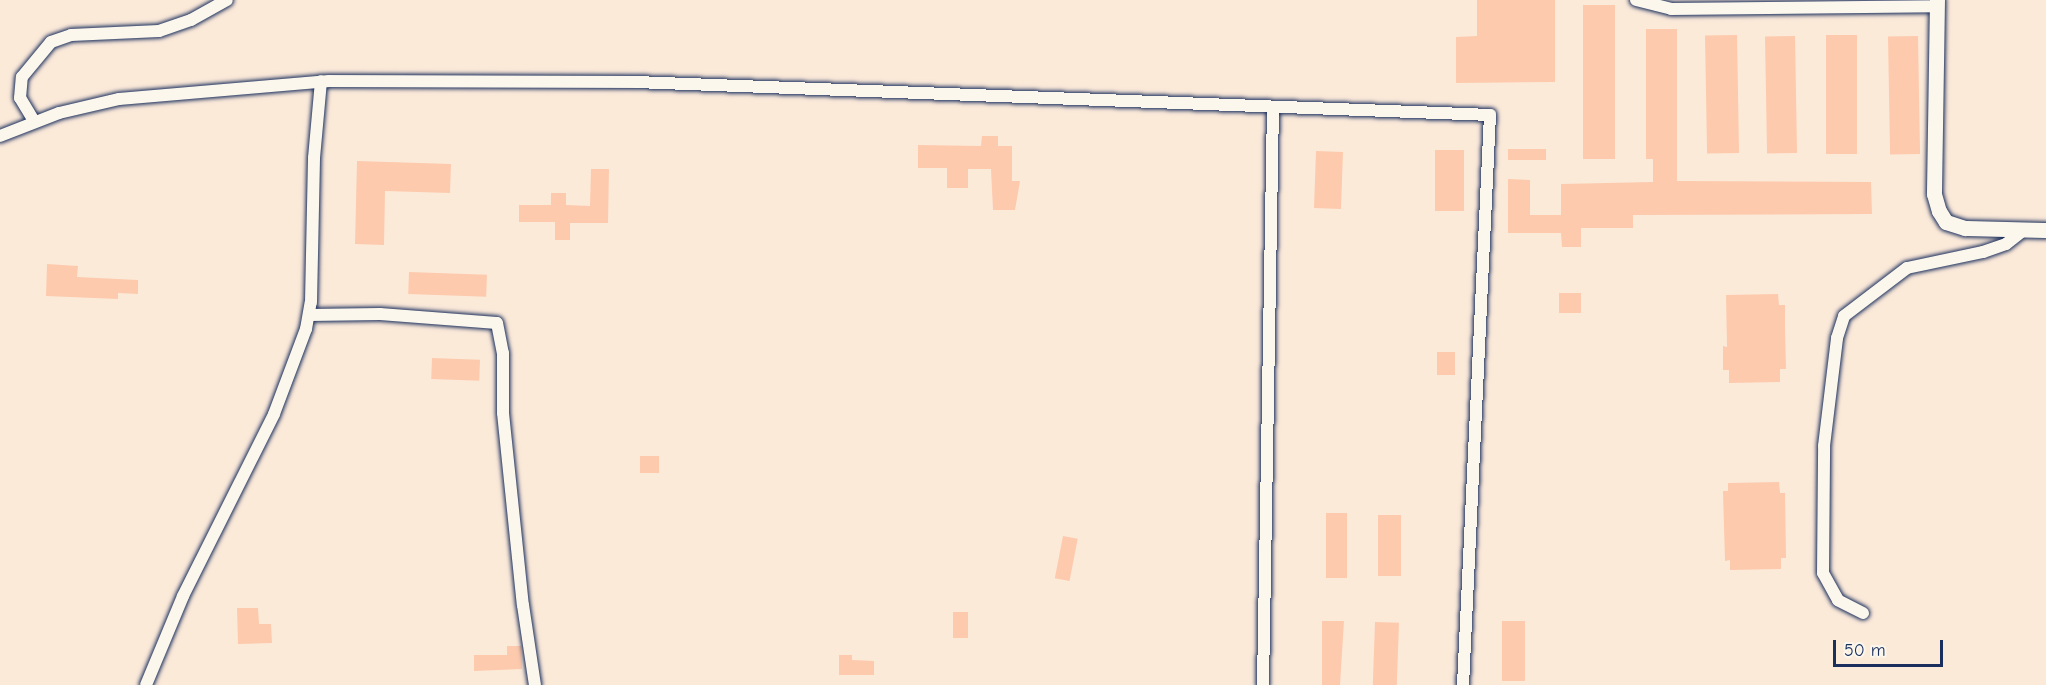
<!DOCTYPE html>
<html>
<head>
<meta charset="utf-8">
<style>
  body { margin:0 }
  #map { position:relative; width:2046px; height:685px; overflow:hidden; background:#fcead9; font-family:"Comic Neue",sans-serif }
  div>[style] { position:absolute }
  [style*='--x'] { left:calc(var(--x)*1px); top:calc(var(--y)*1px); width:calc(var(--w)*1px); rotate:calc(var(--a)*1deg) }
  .building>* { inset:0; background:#fdcaad; transform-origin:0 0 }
  .roads { filter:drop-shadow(0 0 2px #1b2f5e) drop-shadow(0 0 2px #1b2f5e) }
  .minor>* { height:12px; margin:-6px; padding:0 6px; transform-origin:6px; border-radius:6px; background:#fbf7ec }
  .tertiary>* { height:15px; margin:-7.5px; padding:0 7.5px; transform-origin:7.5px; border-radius:7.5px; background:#fbf7ec }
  span { translate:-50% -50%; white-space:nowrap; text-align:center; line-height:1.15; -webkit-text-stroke:4.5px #fbf7ec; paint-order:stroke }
  .scale { position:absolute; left:1833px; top:640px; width:110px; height:27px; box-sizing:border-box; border:3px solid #1b2f5e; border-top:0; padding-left:8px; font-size:18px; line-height:21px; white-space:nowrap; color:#1b2f5e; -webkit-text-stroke:4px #fbf7ec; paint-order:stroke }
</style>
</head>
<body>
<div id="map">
  <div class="building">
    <div style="clip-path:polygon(1477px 0,1555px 0,1555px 82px,1456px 83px,1456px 37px,1477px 36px)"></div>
    <div style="left:1583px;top:5px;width:32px;height:154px"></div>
    <div style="clip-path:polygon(1646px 29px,1677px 29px,1677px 181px,1871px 182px,1872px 214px,1633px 215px,1633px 228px,1581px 228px,1581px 247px,1562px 247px,1561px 233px,1508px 233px,1508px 179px,1530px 180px,1530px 215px,1561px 215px,1561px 184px,1653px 182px,1653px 159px,1646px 159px)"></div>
    <div style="left:1737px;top:35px;width:118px;height:32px;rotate:89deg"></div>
    <div style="left:1826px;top:35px;width:31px;height:119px"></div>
    <div style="left:1795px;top:36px;width:117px;height:30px;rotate:89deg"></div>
    <div style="left:1918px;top:36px;width:118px;height:30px;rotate:89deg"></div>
    <div style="clip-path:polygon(982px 136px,998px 136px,998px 146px,1012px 146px,1012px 181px,1020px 181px,1015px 210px,993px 210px,991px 169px,968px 169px,968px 188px,947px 188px,947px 168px,918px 168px,918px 145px,981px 146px)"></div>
    <div style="left:1508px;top:149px;width:38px;height:11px"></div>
    <div style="left:1435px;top:150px;width:29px;height:61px"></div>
    <div style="left:1316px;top:151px;width:27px;height:57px;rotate:2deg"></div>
    <div style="clip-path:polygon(357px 161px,451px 164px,450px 193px,385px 191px,384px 245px,355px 244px)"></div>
    <div style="clip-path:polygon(591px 169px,609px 169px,608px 223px,570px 223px,570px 240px,555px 240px,555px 222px,519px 222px,519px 205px,551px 205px,551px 193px,566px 193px,566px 205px,590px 206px)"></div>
    <div style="clip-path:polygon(47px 264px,78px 266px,77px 277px,138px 280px,138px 294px,118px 293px,118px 299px,46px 296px)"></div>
    <div style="left:409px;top:272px;width:78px;height:22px;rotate:2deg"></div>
    <div style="left:1559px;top:293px;width:22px;height:20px"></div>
    <div style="clip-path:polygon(1778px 294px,1779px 305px,1785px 305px,1785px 329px,1786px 369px,1780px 369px,1780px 382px,1729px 383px,1729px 370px,1723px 370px,1723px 346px,1727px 347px,1726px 295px)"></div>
    <div style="left:1437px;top:352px;width:18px;height:23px"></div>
    <div style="left:432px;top:358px;width:48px;height:21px;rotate:2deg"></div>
    <div style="left:640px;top:456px;width:19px;height:17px"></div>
    <div style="clip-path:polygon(1779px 482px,1780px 493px,1785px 493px,1786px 558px,1781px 558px,1781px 569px,1730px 570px,1730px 560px,1725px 561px,1723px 491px,1728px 491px,1728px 483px)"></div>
    <div style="left:1326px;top:513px;width:21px;height:65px"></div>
    <div style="left:1378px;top:515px;width:23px;height:61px"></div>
    <div style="left:1063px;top:536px;width:15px;height:43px;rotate:11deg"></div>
    <div style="clip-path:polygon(237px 608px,258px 608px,259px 624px,271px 624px,272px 643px,238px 644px)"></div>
    <div style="left:953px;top:612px;width:15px;height:26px"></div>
    <div style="clip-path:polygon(1322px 621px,1344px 621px,1340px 685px,1322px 685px)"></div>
    <div style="left:1502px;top:621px;width:23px;height:60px"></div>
    <div style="left:1375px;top:622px;width:24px;height:63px;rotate:2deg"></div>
    <div style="clip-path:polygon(507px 646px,521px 646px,522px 669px,474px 671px,474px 655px,507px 655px)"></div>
    <div style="clip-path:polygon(839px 655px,852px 655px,852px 660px,874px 661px,874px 675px,839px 675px)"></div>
  </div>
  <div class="roads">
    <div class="minor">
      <div style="--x:1636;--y:0;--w:36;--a:14"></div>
      <div style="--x:1671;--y:9;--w:266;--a:-0.6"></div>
      <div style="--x:34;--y:121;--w:27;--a:-121"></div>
      <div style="--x:20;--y:98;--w:21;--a:-85"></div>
      <div style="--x:22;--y:77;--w:45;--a:-50.4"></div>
      <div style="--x:51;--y:42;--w:21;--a:-19"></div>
      <div style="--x:71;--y:35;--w:88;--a:-2.6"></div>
      <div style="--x:159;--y:31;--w:34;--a:-19"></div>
      <div style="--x:191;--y:20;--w:41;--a:-29.1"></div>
      <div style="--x:0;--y:136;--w:63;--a:-21.3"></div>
      <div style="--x:59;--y:113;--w:62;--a:-13.1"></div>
      <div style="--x:119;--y:99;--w:211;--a:-4.9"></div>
      <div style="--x:329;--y:81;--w:307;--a:0.2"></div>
      <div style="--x:636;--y:82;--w:855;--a:2.21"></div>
      <div style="--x:1490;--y:115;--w:571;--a:92.71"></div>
      <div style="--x:309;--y:315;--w:71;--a:-0.8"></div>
      <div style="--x:380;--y:314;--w:117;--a:4.4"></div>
      <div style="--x:497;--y:323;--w:31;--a:79"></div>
      <div style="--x:503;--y:353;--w:60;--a:90"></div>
      <div style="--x:503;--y:413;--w:193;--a:84.1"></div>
      <div style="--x:523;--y:605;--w:81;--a:81.5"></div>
      <div style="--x:1863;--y:613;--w:28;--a:-153"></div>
      <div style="--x:1838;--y:600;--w:31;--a:-119"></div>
      <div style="--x:1823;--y:573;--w:127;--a:-89.5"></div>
      <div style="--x:1824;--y:446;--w:109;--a:-83.1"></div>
      <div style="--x:1837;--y:338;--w:23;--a:-72"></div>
      <div style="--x:1844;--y:316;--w:79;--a:-37.3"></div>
      <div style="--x:1907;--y:268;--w:78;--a:-11.9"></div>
      <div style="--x:1983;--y:252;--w:24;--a:-19"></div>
      <div style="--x:2006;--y:244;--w:23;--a:-38"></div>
      <div style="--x:146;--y:685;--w:96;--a:-67.4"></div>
      <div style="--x:183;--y:596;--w:203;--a:-63.4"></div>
      <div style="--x:274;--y:414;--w:91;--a:-69.4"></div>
      <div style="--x:306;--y:329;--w:27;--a:-80"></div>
      <div style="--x:311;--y:302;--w:144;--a:-88.8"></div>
      <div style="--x:314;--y:158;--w:77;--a:-84.8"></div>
      <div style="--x:1263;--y:685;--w:578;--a:-89.01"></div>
    </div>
    <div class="tertiary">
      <div style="--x:1937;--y:0;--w:194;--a:90.9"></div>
      <div style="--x:1934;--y:194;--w:18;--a:74"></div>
      <div style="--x:1939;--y:211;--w:13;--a:58"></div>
      <div style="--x:1946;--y:222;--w:20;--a:18"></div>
      <div style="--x:1965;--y:228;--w:81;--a:1.4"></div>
    </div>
  </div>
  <div class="scale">50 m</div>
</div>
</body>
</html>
